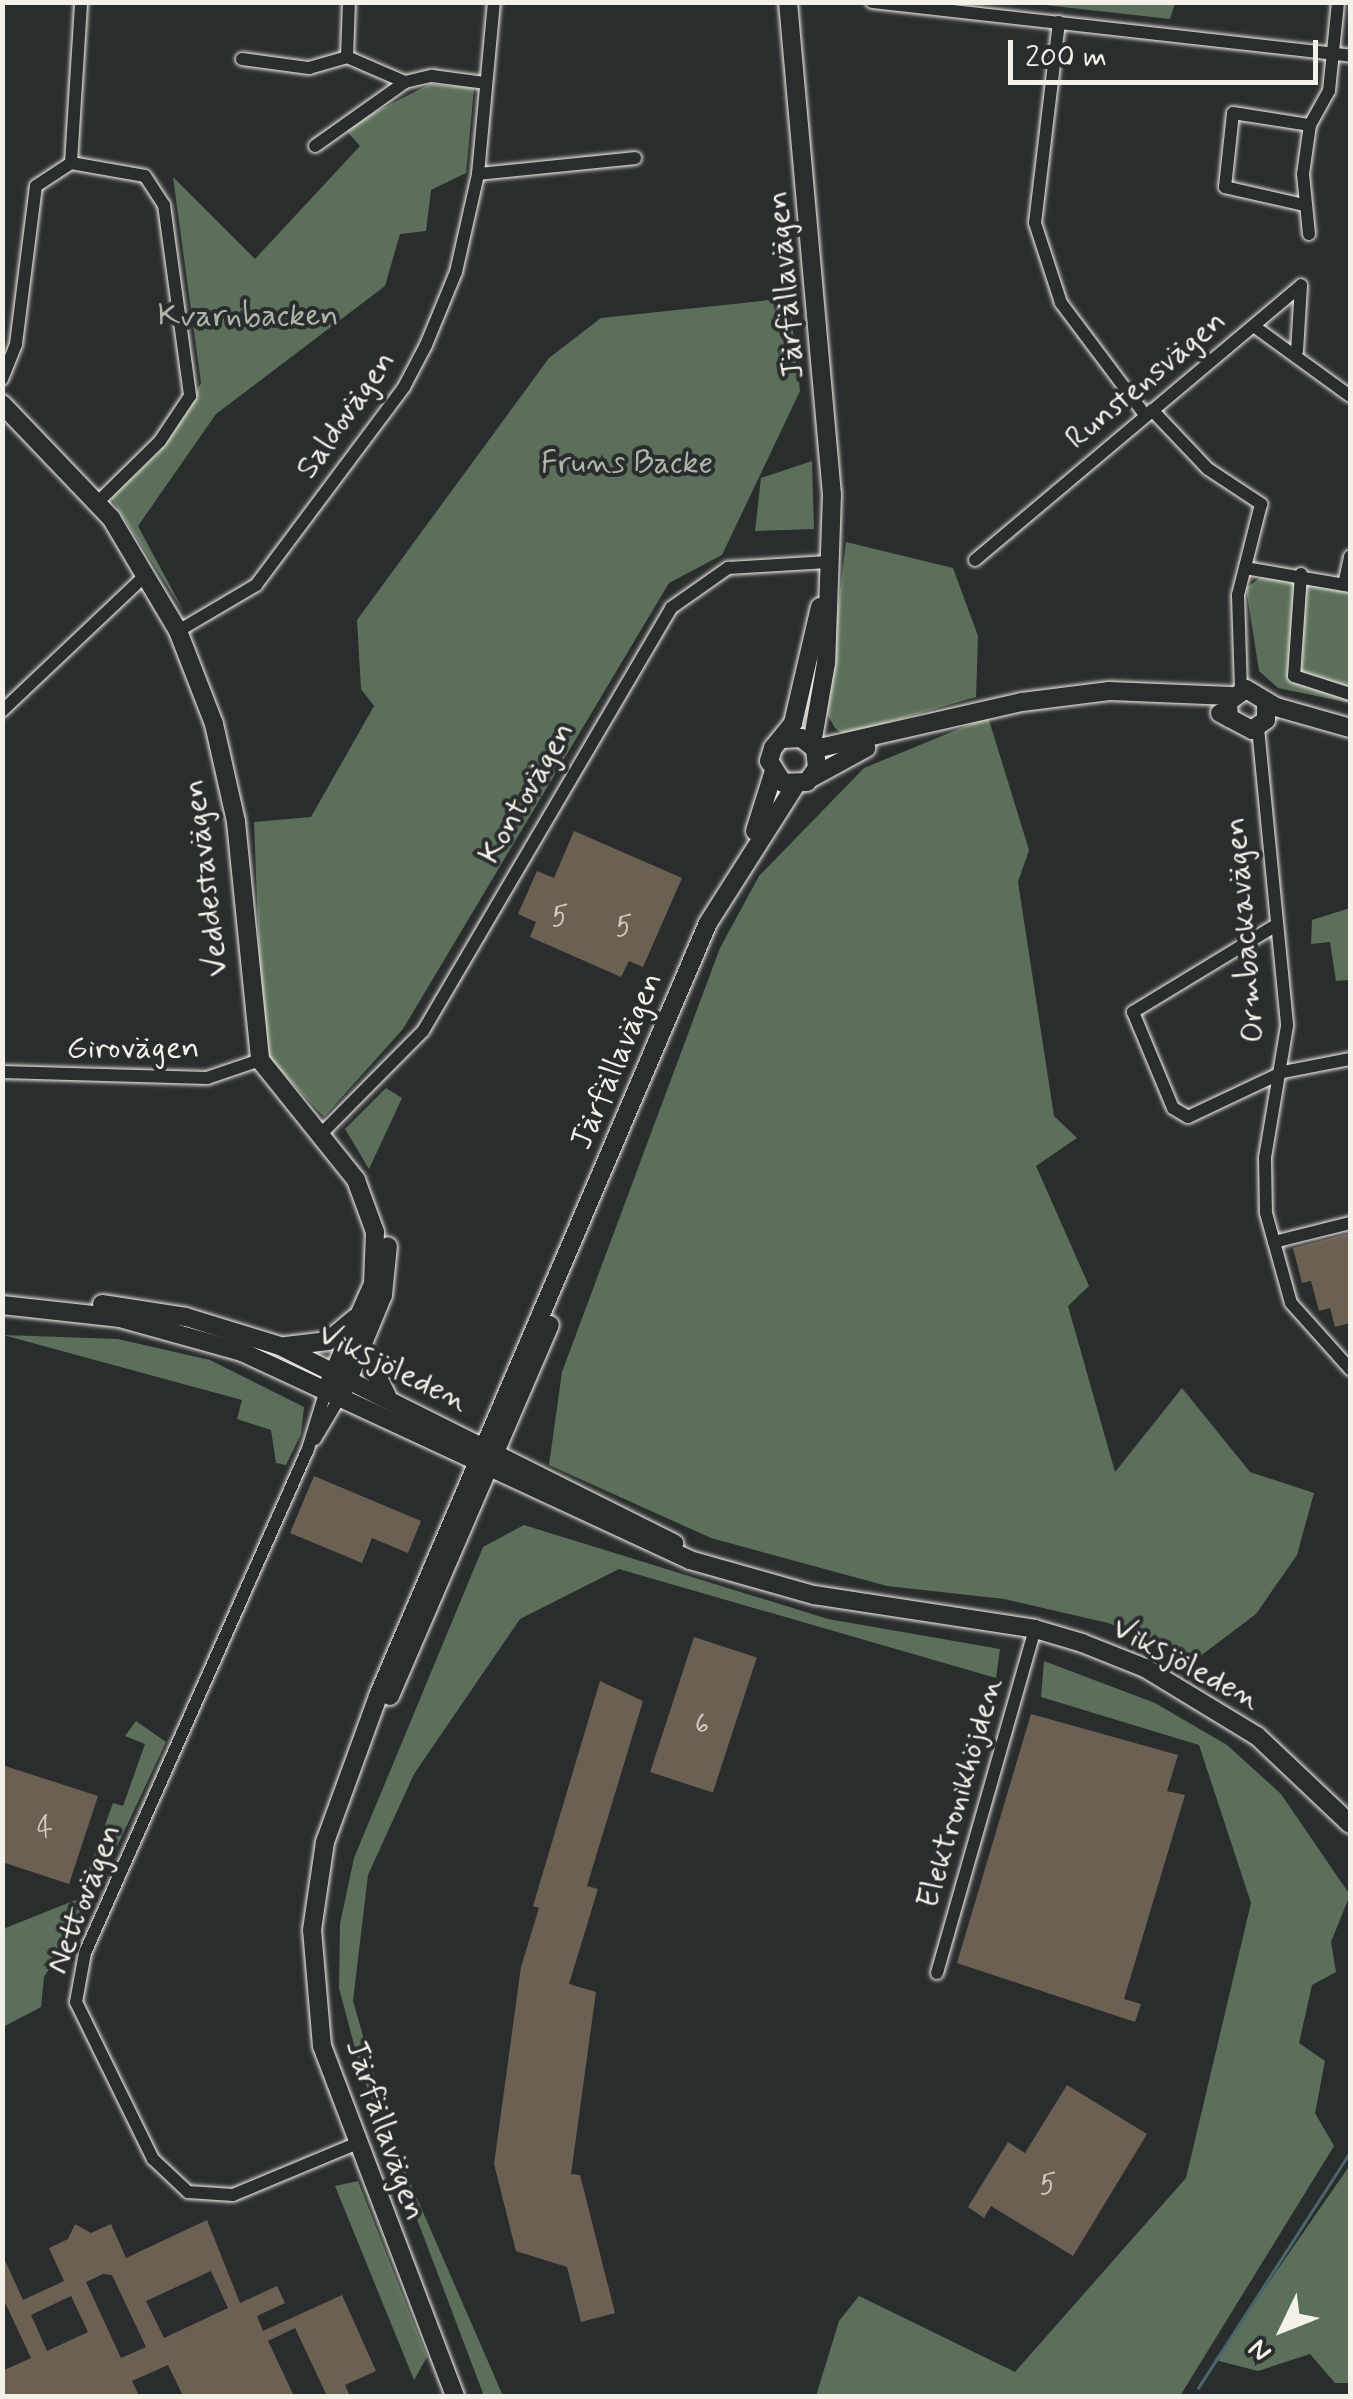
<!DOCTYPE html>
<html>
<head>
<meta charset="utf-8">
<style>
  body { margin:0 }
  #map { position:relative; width:1353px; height:2399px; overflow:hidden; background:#2a2d2e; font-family:Mynerve,sans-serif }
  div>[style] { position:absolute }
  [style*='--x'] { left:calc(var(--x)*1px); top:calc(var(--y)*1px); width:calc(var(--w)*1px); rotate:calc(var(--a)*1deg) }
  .green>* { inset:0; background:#5b6f5a }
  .stream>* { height:2.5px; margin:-1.25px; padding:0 1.25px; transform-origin:1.25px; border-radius:1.25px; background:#49666d }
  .building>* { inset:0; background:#6c6053; transform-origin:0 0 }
  .roads { filter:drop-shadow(0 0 2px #f4f1e8) drop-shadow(0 0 2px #f4f1e8) }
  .street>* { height:12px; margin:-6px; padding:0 6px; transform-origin:6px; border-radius:6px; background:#2a2d2e }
  .secondary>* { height:18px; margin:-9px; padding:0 9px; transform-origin:9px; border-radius:9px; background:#2a2d2e }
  span { translate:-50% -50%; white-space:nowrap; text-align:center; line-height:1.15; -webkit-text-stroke:8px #2a2d2e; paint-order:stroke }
  .number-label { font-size:28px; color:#d2cdc3 }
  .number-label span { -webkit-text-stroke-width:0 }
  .street-label { font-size:32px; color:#f4f1e8 }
  .park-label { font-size:32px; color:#afb6a8 }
  .frame { position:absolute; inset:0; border:5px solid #f4f1e8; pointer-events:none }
  .north { position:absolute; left:1233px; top:2279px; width:100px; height:100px; -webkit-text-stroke:8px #2a2d2e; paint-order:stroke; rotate:227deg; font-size:28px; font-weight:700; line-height:40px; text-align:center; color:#f4f1e8 }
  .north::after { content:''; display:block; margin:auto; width:35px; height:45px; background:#f4f1e8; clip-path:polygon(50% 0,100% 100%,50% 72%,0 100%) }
  .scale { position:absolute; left:1008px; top:40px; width:310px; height:45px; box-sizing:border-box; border:5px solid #f4f1e8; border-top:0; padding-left:12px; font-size:30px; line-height:35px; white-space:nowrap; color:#f4f1e8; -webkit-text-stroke:8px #2a2d2e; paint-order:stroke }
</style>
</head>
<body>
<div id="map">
  <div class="green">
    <div style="clip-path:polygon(1027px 3px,1175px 2px,1175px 3px,1170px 19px)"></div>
    <div style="clip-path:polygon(430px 84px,474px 88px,466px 173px,431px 190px,426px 231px,400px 234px,385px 286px,216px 414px,138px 526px,184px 612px,111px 498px,160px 451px,201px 383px,173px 177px,255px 259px,360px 146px,344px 128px)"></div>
    <div style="clip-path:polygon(789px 298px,800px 391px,722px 555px,669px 583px,403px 1029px,324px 1117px,263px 1052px,254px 822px,311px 817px,374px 706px,361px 689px,357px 620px,549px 358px,601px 318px)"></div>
    <div style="clip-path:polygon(812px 461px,814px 529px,755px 531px,761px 478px)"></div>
    <div style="clip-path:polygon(846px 542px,953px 568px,978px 636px,976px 697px,844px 735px,835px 728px,826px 712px)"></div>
    <div style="clip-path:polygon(1264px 575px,1350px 586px,1350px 703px,1278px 688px,1259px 671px,1246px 588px)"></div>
    <div style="clip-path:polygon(988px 717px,1029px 850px,1018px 882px,1054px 1116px,1077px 1138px,1036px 1166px,1089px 1286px,1068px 1306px,1115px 1472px,1182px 1388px,1250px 1472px,1314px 1493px,1297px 1555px,1256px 1614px,1199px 1657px,1108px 1623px,1004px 1599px,887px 1586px,711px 1538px,549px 1465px,562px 1372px,720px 948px,759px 876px,864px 768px)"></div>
    <div style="clip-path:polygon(1350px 908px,1350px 980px,1336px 981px,1330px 942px,1311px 944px,1312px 920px)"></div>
    <div style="clip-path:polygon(386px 1088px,402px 1098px,369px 1169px,345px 1129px)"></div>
    <div style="clip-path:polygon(3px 1335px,118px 1339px,210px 1360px,304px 1407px,301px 1434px,286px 1465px,276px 1463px,271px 1430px,237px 1419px,242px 1400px)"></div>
    <div style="clip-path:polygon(524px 1525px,828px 1619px,1000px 1649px,996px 1678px,619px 1569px,520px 1619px,414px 1774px,368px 1875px,353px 2001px,396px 2150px,503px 2396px,484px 2396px,361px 2071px,339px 1988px,340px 1924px,354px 1858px,483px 1547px)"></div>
    <div style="clip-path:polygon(1044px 1661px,1155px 1703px,1227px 1745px,1281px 1794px,1350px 1895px,1331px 1942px,1336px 1972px,1312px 1985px,1299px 2043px,1325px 2061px,1315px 2113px,1334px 2146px,1180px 2396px,816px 2396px,839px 2321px,859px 2296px,1015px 2372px,1186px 2178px,1251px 1903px,1199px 1745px,1041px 1697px)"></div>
    <div style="clip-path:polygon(136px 1721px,166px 1742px,90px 1904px,44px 1977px,41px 2007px,3px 2027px,3px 1929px,78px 1899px,113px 1803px,123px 1806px,145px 1744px,125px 1736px)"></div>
    <div style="clip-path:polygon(1350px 2165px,1350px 2383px,1335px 2383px,1310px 2354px,1258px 2371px,1215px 2360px)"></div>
    <div style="clip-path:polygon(358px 2181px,427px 2357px,414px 2380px,335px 2186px)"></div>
  </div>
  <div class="stream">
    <div style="--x:1198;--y:2388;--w:281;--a:-57.2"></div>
  </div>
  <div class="building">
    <div style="clip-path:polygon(574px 831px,682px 878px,643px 967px,629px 961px,621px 977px,530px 937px,536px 922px,518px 914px,537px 871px,554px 878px)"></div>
    <div style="clip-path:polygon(1350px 1233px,1350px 1323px,1335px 1327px,1330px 1308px,1319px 1311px,1311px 1281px,1302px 1283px,1293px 1248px)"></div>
    <div style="clip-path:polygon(314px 1476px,421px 1521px,408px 1553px,372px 1538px,362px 1563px,290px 1533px)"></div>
    <div style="left:694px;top:1637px;width:66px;height:142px;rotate:18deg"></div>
    <div style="clip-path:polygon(600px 1681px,643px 1701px,587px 1886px,598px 1889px,569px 1984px,596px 1992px,571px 2174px,580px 2175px,615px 2313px,581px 2322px,567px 2267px,516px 2251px,494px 2164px,521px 1967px,539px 1908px,533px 1906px)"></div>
    <div style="clip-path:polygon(1031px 1714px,1178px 1755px,1167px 1791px,1185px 1795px,1124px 1999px,1141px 2004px,1135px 2022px,957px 1963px)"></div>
    <div style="clip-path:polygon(2px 1765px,98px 1796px,69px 1884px,2px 1862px)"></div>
    <div style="clip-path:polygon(1067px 2085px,1147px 2134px,1073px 2256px,991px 2206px,984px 2218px,968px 2207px,1008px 2142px,1025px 2153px)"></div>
    <div style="clip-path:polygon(evenodd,207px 2220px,240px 2303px,277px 2286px,285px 2303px,257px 2316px,263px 2331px,342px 2295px,376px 2371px,345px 2385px,350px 2396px,327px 2396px,295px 2328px,268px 2341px,294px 2396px,183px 2396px,168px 2365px,132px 2381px,139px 2396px,2px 2396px,2px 2371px,31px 2358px,2px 2296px,2px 2254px,23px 2300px,64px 2281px,49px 2248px,68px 2239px,75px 2224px,91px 2233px,111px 2224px,126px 2258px,207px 2220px,211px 2271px,228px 2308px,164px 2338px,146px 2301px,211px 2271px,207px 2220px,103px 2274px,112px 2275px,146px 2347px,121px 2358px,86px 2282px,103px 2274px,207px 2220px,71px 2296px,88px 2332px,47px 2351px,31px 2315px,71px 2296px)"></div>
  </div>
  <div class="roads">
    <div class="street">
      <div style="--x:349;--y:2;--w:55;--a:92.1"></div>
      <div style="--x:347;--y:57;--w:63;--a:23.3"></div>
      <div style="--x:872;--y:2;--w:481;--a:6.4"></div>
      <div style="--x:1059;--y:22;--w:202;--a:96.8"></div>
      <div style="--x:1035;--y:223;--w:84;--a:72"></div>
      <div style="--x:1061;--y:303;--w:140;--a:53.1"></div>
      <div style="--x:242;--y:59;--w:68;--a:7.7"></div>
      <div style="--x:309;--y:68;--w:40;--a:-16"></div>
      <div style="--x:405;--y:82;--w:28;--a:-13"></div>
      <div style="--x:432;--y:76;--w:53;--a:7.5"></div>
      <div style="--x:315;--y:146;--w:110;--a:-35.4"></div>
      <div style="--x:71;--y:163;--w:161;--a:-86.4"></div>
      <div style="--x:478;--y:174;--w:158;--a:-5.8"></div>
      <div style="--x:1304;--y:205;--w:81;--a:-167.2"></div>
      <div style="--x:1225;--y:187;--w:74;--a:-83.8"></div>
      <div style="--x:1233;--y:113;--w:78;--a:8.9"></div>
      <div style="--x:1309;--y:234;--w:60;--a:-95.7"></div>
      <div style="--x:1303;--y:174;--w:49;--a:-81.9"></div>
      <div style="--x:1310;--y:125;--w:39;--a:-61"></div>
      <div style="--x:1329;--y:91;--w:89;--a:-84.2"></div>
      <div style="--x:1255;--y:327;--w:117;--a:36"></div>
      <div style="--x:1297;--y:351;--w:66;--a:-86.5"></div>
      <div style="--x:2;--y:379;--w:38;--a:-68"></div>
      <div style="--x:16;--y:344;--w:159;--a:-82.8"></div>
      <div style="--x:36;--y:186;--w:42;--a:-33.3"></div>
      <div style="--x:71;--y:163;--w:75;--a:10"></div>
      <div style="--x:145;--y:176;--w:35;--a:57"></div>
      <div style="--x:164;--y:205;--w:193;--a:82.2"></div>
      <div style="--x:190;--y:396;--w:54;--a:123.7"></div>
      <div style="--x:160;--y:441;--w:87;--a:135.5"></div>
      <div style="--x:1152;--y:410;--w:81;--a:46.5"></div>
      <div style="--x:1208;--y:469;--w:64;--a:33.4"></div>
      <div style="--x:1261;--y:504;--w:94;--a:104.2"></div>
      <div style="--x:1238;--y:595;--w:95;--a:88.2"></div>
      <div style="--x:975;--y:560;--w:426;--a:-40.1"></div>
      <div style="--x:1245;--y:568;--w:107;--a:9.7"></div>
      <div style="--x:1301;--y:574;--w:102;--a:93.9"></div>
      <div style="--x:1294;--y:676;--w:59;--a:17.8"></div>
      <div style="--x:1344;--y:585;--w:29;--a:-78"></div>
      <div style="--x:178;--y:631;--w:91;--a:-30.5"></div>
      <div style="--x:256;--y:585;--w:247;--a:-53.2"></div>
      <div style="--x:404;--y:387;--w:47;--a:-62.4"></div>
      <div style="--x:426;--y:345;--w:79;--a:-67.7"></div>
      <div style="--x:456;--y:272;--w:100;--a:-77.3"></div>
      <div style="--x:478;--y:174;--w:173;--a:-84.7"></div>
      <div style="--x:2;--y:711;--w:198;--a:-43.4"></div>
      <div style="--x:1258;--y:728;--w:299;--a:84.4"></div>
      <div style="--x:1287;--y:1026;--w:134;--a:99.5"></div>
      <div style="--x:1265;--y:1158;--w:55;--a:89"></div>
      <div style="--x:1266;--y:1213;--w:93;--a:74.5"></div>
      <div style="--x:1291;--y:1303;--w:89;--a:48.2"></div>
      <div style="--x:1273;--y:927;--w:164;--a:148.7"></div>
      <div style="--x:1133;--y:1012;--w:104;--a:67.4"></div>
      <div style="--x:1173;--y:1108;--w:17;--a:31"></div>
      <div style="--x:1188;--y:1117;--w:105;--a:-25.3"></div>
      <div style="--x:1283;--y:1072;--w:68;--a:-11"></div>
      <div style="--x:2;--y:1072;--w:205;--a:1.7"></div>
      <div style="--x:207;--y:1078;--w:56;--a:-18.8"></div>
      <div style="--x:321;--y:1134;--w:145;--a:-45.3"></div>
      <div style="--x:423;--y:1031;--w:490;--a:-59.6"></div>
      <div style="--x:671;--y:608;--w:70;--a:-35.1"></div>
      <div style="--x:728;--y:568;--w:100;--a:-3.4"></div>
      <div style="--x:1274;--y:1242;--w:78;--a:-14"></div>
      <div style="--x:326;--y:1390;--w:62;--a:107"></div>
      <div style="--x:308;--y:1449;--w:551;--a:113.87"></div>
      <div style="--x:85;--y:1953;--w:50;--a:100.4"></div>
      <div style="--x:76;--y:2002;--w:175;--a:63.9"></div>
      <div style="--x:153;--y:2159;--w:48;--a:43.3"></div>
      <div style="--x:188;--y:2192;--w:45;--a:3.8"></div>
      <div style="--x:233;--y:2195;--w:130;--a:-22.6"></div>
      <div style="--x:315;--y:1439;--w:49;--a:-59.2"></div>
      <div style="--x:937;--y:1973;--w:358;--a:-74.1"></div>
    </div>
    <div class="secondary">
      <div style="--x:788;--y:2;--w:495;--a:84.9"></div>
      <div style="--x:832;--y:495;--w:168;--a:92"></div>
      <div style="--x:826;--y:663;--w:82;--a:99.8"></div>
      <div style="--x:2;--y:404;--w:158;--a:46.3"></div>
      <div style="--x:111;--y:518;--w:131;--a:59.3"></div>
      <div style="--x:178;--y:631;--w:100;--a:68.8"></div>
      <div style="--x:214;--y:724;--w:100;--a:77.3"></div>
      <div style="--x:236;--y:822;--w:239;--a:84.2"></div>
      <div style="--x:260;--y:1060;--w:154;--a:51.3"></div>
      <div style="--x:356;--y:1180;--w:55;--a:69.9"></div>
      <div style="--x:375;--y:1232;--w:52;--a:92.2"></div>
      <div style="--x:373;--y:1284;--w:116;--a:113.9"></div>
      <div style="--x:1220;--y:713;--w:36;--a:28"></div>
      <div style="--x:1252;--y:730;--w:17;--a:-36"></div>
      <div style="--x:1266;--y:720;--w:19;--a:-90"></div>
      <div style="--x:1229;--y:718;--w:16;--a:-94"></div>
      <div style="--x:1228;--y:702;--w:22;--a:-36"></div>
      <div style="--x:1246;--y:689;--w:35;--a:31"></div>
      <div style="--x:1276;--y:707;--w:77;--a:15.8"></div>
      <div style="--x:783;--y:739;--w:18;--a:-3"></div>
      <div style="--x:801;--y:738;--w:18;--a:38"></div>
      <div style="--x:815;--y:749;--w:19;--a:84"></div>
      <div style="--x:817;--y:768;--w:17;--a:126"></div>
      <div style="--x:807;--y:782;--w:24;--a:178"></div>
      <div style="--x:783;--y:783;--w:26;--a:-122"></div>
      <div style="--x:769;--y:761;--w:14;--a:-73"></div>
      <div style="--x:773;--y:748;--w:32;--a:-51"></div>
      <div style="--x:793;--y:723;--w:119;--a:-76.9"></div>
      <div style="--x:815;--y:749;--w:212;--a:-12.8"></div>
      <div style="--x:1022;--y:702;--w:88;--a:-7.2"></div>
      <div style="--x:1109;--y:691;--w:122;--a:2.3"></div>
      <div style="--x:811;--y:778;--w:63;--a:-28.6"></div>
      <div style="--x:755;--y:831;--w:60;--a:-72.5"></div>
      <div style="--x:102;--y:1304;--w:85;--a:8.8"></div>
      <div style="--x:186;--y:1317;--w:98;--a:17.1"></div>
      <div style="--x:280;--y:1346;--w:441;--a:26.6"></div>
      <div style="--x:2;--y:1305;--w:119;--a:6.3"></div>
      <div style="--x:120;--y:1318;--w:127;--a:15.6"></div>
      <div style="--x:242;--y:1352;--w:494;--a:24.9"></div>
      <div style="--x:690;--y:1560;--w:129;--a:15.8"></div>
      <div style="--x:814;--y:1595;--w:224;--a:8.7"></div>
      <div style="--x:1035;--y:1629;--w:49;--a:16.6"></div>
      <div style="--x:1082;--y:1643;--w:68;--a:21.6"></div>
      <div style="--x:1145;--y:1668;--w:131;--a:31.3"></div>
      <div style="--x:1257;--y:1736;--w:128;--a:43.4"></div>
      <div style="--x:286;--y:1346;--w:42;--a:-6.8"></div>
      <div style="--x:328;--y:1341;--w:35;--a:-40"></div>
      <div style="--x:363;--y:1348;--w:54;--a:63.4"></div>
      <div style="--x:345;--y:1387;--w:100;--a:-67.6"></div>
      <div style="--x:383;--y:1295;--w:49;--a:-84.2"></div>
      <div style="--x:390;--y:1696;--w:404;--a:-66.7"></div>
      <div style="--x:455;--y:2396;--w:374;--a:-110.8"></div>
      <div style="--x:322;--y:2046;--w:116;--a:-94.9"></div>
      <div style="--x:312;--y:1930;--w:89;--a:-81.6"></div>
      <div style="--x:325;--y:1842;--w:155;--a:-70"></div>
      <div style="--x:378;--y:1696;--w:840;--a:-66.88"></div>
      <div style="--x:708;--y:923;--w:162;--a:-57.6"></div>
    </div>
  </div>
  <div class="number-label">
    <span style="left:560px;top:918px">5</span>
    <span style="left:624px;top:928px">5</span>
    <span style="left:702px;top:1726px">6</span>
    <span style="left:45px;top:1829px">4</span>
    <span style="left:1048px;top:2186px">5</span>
  </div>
  <div class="street-label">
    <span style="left:786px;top:285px;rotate:-95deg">Järfällavägen</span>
    <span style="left:1146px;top:380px;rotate:-40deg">Runstensvägen</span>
    <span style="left:346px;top:415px;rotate:-55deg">Saldovägen</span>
    <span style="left:527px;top:793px;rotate:-60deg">Kontovägen</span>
    <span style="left:206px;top:878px;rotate:-97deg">Veddestavägen</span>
    <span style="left:1245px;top:930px;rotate:-95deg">Ormbackavägen</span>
    <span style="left:133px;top:1048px">Girovägen</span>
    <span style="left:617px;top:1061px;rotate:-67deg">Järfällavägen</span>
    <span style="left:393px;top:1368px;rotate:26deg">Viksjöleden</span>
    <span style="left:1186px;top:1664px;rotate:28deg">Viksjöleden</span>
    <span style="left:960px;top:1793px;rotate:-74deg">Elektronikhöjden</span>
    <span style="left:84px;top:1899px;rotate:-69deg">Nettovägen</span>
    <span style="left:385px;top:2130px;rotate:71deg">Järfällavägen</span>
  </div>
  <div class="park-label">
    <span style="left:248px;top:316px">Kvarnbacken</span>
    <span style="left:627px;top:463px">Fruns Backe</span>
  </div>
  <div class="frame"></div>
  <div class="north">N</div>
  <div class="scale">200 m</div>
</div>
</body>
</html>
